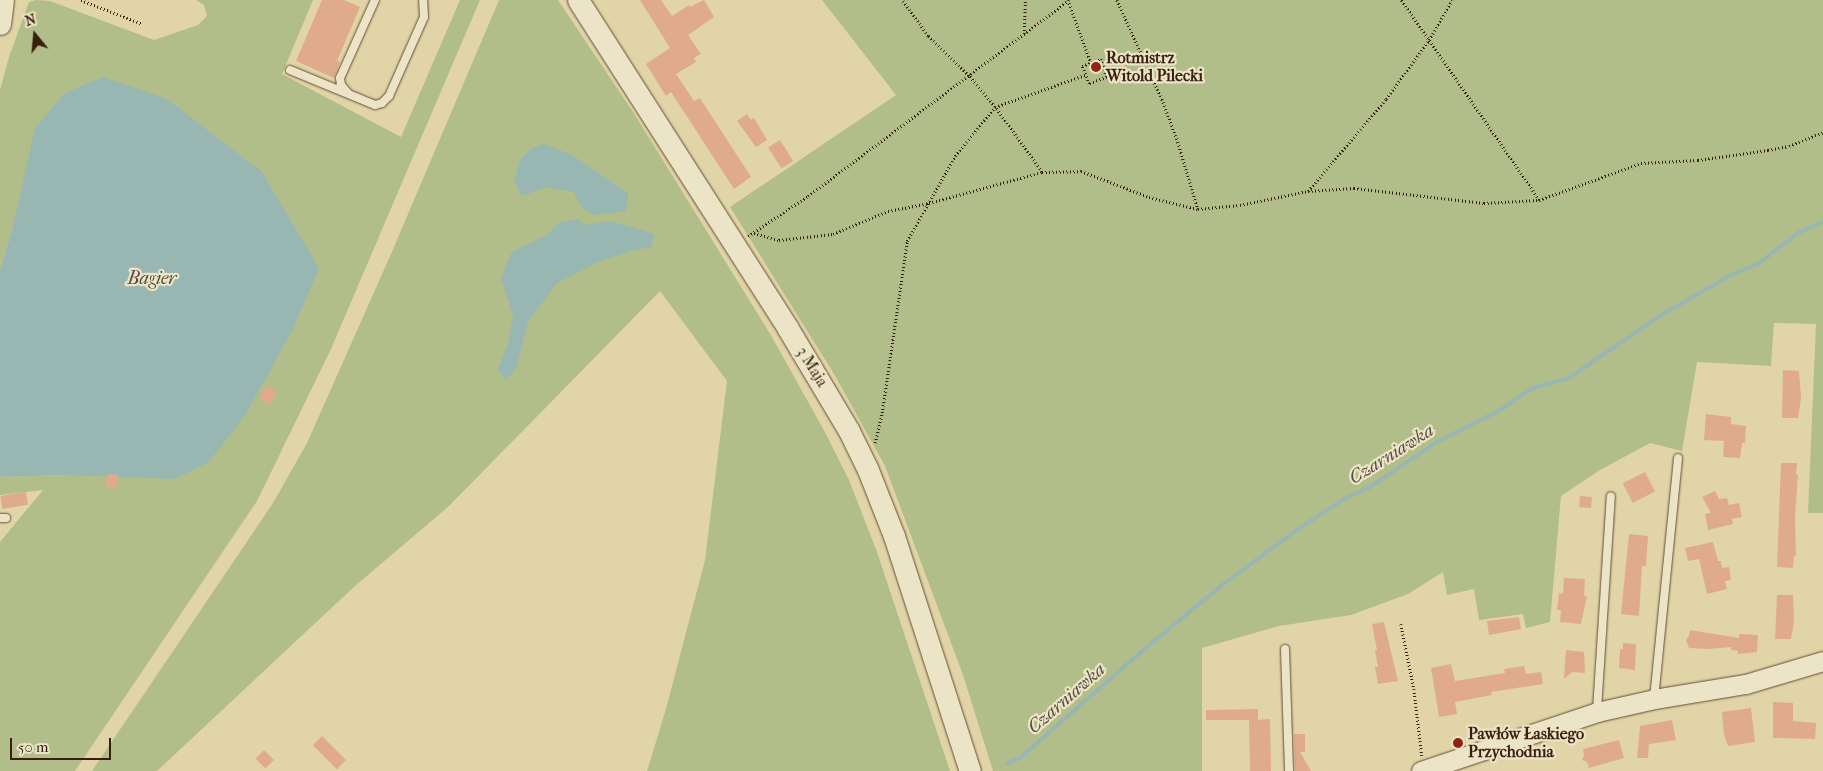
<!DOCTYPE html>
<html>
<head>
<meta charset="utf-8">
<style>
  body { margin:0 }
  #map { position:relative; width:1823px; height:771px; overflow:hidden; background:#e1d5a7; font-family:"IM FELL French Canon",serif }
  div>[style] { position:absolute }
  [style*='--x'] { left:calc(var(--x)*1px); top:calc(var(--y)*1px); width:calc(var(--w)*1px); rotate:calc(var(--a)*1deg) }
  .green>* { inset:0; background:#b1be89 }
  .water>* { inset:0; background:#98b6b2 }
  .stream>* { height:4px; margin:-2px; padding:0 2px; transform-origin:2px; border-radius:2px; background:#98b6b2 }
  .building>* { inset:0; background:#e0ab8a; transform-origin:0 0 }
  .path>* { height:2.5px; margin-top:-1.25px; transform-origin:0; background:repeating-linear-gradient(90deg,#391f0f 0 1px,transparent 0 3.5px) }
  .roads { filter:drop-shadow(0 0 1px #634c35) drop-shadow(0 0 1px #634c35) }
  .service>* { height:8px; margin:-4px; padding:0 4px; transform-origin:4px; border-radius:4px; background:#ece4c6 }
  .tertiary>* { height:19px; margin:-9.5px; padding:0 9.5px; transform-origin:9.5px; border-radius:9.5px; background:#ece4c6 }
  .secondary>* { height:21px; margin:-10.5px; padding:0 10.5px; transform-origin:10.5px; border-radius:10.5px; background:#ece4c6 }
  .dots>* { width:14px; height:14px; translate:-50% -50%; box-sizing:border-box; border:2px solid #ece4c6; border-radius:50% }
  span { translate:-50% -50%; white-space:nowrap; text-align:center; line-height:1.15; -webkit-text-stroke:4.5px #ece4c6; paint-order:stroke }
  .poi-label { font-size:16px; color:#391f0f; font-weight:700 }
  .left { translate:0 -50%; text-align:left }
  .street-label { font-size:16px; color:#391f0f }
  .water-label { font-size:18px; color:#564c40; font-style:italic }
  .north { position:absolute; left:10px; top:10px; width:50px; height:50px; -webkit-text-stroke:4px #ece4c6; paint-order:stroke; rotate:343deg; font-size:14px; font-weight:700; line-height:20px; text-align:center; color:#391f0f }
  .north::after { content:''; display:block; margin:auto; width:18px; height:22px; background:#391f0f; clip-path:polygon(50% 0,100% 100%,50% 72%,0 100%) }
  .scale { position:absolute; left:10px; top:738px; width:101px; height:22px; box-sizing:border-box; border:2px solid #391f0f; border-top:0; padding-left:6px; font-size:15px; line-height:18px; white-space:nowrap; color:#391f0f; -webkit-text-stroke:4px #ece4c6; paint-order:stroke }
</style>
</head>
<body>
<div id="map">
  <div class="green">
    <div style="clip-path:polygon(36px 0,50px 1px,154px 40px,198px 25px,207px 16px,204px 5px,196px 0,313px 0,282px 74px,401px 137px,460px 0,480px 0,331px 349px,257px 501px,75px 771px,0 771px,0 542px,43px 490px,0 495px,0 477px,68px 475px,319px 268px,303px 244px,13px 226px,0 270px,0 90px,9px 57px,29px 2px)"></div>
    <div style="clip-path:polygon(499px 0,558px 0,635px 115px,772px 337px,826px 434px,849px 480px,877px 552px,950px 771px,647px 771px,666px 709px,705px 560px,727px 381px,660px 291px,449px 506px,355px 586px,157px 771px,92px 771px,273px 503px,307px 443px,391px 254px)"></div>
    <div style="clip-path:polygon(822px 0,1823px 0,1823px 513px,1808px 513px,1816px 324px,1774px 323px,1771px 366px,1697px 362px,1682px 451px,1650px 443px,1600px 470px,1561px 496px,1550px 622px,1526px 628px,1523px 614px,1479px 620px,1474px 589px,1447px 595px,1443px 572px,1408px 594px,1351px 615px,1279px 626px,1202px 648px,1202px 771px,993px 771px,963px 675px,885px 466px,834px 374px,730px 207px,896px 95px)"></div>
  </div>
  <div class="water">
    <div style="clip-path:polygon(103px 77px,167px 99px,262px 172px,319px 268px,292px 331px,245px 415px,209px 462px,175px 479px,68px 475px,0 477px,0 270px,13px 226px,35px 128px,65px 93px)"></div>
    <div style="clip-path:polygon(544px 144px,572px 155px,628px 193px,626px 211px,594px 215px,581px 207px,574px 192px,547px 187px,522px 196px,514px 182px,520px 160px,533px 148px)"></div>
    <div style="clip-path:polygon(577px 219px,586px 225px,611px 221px,654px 234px,652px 247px,631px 251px,598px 262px,557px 283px,528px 322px,516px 368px,506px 381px,498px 370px,508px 343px,513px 316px,501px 278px,512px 252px,548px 234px,558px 223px)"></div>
  </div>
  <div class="stream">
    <div style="--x:1007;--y:763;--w:14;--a:-21"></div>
    <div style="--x:1020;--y:758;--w:170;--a:-41.2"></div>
    <div style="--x:1148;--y:646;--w:94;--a:-39.4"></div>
    <div style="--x:1221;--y:586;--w:91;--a:-36.5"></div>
    <div style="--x:1294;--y:532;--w:60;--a:-33.4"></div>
    <div style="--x:1344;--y:499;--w:29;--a:-25"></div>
    <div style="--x:1370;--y:487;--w:81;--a:-33.9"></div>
    <div style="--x:1437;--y:442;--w:73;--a:-26.9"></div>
    <div style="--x:1502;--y:409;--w:37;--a:-35"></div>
    <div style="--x:1532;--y:388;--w:38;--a:-15"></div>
    <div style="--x:1569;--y:378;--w:110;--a:-34.3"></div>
    <div style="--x:1660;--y:316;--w:80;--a:-30.1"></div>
    <div style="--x:1729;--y:276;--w:33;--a:-23"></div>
    <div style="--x:1759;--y:263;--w:49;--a:-37.6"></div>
    <div style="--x:1798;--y:233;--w:27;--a:-24"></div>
  </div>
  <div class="building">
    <div style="clip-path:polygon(322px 0,344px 0,360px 7px,337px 61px,340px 62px,334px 78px,296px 61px)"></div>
    <div style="clip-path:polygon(640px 0,661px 0,672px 16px,689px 5px,690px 7px,704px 0,714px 17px,688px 35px,701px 54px,694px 58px,696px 62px,676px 74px,694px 101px,700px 98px,751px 177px,734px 189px,671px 92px,666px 96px,646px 64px,670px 48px)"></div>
    <div style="clip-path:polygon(747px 114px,751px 120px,754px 118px,767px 140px,756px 147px,737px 121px)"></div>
    <div style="left:780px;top:140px;width:25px;height:14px;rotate:58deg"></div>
    <div style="clip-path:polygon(1783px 370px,1799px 371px,1801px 398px,1798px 418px,1782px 418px)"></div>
    <div style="left:265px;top:386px;width:13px;height:14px;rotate:23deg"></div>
    <div style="clip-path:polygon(1706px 414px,1731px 417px,1731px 424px,1746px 426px,1745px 443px,1742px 443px,1740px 458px,1723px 457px,1724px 441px,1704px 440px)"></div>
    <div style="clip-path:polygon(1781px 463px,1797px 463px,1796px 475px,1798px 475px,1795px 517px,1796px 556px,1794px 556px,1793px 568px,1777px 567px)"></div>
    <div style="left:1645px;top:472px;width:22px;height:25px;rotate:63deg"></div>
    <div style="clip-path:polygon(108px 474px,118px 475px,116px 489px,105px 487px)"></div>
    <div style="clip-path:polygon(1715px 491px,1719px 499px,1727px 498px,1729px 505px,1739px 503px,1742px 517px,1732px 519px,1733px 524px,1708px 530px,1705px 514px,1711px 513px,1702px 497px)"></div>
    <div style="left:26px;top:492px;width:13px;height:26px;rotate:81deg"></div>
    <div style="left:1580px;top:496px;width:12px;height:11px;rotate:5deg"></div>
    <div style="clip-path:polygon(1629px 534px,1648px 536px,1646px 566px,1642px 566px,1639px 616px,1621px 614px)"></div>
    <div style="clip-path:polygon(1713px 542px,1718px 561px,1721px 561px,1722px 568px,1729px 567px,1731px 580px,1725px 581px,1727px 589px,1707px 594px,1699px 559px,1688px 561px,1685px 548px)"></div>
    <div style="clip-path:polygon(1564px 578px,1585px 579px,1584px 596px,1587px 596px,1581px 624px,1560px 622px,1561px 610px,1557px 610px,1559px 593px,1563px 594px)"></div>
    <div style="clip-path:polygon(1777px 595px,1793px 595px,1794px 621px,1791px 639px,1775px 639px)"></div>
    <div style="clip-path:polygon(1519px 617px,1521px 629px,1489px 635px,1487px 621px)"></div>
    <div style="clip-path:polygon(1384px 622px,1398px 681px,1378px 684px,1375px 667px,1378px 667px,1375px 650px,1377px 650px,1372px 624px)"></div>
    <div style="clip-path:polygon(1690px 630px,1739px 638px,1739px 634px,1758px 635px,1757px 652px,1738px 654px,1738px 651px,1731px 650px,1731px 647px,1709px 649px,1689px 648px,1686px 640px,1689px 636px)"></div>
    <div style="clip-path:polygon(1623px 643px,1636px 644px,1635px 670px,1619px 668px,1620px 649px,1623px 649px)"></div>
    <div style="clip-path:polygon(1566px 650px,1584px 652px,1585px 673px,1572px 672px,1564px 679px)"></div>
    <div style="clip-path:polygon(1451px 664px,1455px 681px,1505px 673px,1504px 669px,1524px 666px,1526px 674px,1541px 672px,1543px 684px,1491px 692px,1492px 695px,1455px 702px,1457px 714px,1439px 717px,1431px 668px)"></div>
    <div style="clip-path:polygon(1773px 702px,1793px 703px,1793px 721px,1816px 723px,1815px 739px,1773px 738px)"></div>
    <div style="clip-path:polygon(1751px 708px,1755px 742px,1728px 746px,1724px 735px,1722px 712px)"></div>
    <div style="clip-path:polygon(1258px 709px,1258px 720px,1270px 719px,1271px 771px,1250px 771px,1249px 720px,1256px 720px,1206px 720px,1206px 710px)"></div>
    <div style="clip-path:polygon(1672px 720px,1676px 740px,1649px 744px,1648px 758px,1637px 758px,1640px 726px)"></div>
    <div style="clip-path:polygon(1294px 734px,1305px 734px,1305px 752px,1300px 752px,1311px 771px,1295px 771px)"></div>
    <div style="left:322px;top:736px;width:34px;height:13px;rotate:45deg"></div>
    <div style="clip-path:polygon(1619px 740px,1624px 758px,1589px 768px,1587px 762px,1582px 760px,1584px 755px,1583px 749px)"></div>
    <div style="left:264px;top:750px;width:14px;height:12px;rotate:45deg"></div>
  </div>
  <div class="path">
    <div style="--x:81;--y:0;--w:66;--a:21.2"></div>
    <div style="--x:1068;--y:0;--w:67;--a:69.9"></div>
    <div style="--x:1117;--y:0;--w:109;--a:65.6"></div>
    <div style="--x:1162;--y:99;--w:46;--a:69.6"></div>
    <div style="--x:1178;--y:142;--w:70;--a:73.4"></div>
    <div style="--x:1024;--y:34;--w:34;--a:-88"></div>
    <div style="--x:1101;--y:59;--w:19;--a:72"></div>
    <div style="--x:1107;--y:77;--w:19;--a:159"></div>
    <div style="--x:1089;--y:84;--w:19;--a:-111"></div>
    <div style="--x:1082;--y:66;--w:20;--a:-20"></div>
    <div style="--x:1042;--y:172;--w:39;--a:-1"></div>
    <div style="--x:1081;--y:171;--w:73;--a:20.9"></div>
    <div style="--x:1149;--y:197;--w:50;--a:13.8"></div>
    <div style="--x:1198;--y:209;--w:42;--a:-5.4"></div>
    <div style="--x:1240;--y:205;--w:69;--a:-11.6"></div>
    <div style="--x:1308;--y:191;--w:46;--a:-3.7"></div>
    <div style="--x:1354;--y:188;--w:131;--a:6.6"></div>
    <div style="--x:1484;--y:203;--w:55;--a:-3.1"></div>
    <div style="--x:1539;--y:200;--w:243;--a:-124.6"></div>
    <div style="--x:1308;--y:191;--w:121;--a:-49.7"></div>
    <div style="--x:1386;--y:99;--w:73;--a:-53.9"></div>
    <div style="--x:1429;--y:40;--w:46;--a:-60.1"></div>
    <div style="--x:1539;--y:200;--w:109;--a:-19.9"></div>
    <div style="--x:1641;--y:163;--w:57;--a:-3"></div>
    <div style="--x:1698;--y:160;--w:71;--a:-8.1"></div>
    <div style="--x:1768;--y:150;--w:21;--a:-11"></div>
    <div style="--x:1789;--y:146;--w:37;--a:-22"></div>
    <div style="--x:754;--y:233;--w:26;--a:16"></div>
    <div style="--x:779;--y:240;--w:54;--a:-6.3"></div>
    <div style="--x:833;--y:234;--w:60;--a:-22.7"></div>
    <div style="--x:888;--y:211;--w:42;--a:-11"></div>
    <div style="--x:929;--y:203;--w:117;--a:-15.3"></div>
    <div style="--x:1042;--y:172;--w:80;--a:-125.9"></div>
    <div style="--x:995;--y:107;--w:96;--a:-19.6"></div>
    <div style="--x:748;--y:236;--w:72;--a:-33.7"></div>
    <div style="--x:808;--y:196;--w:326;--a:-36.9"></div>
    <div style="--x:875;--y:443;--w:31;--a:-77"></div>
    <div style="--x:882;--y:413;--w:174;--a:-81.7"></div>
    <div style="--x:907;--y:241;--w:98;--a:-60.5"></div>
    <div style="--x:955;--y:156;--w:63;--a:-50.8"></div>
    <div style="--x:995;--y:107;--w:40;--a:-130"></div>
    <div style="--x:969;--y:76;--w:57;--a:-135.7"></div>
    <div style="--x:928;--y:36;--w:44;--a:-125.8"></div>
    <div style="--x:1401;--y:624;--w:66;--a:78.7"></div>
    <div style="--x:1414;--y:689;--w:67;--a:83.2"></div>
  </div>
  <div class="roads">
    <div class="service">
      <div style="--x:290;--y:70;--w:92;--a:22.4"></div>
      <div style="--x:375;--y:105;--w:7;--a:-16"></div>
      <div style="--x:382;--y:103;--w:10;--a:-45"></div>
      <div style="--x:389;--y:96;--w:86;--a:-66.1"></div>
      <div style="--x:424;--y:17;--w:17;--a:-93"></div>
      <div style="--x:348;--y:93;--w:11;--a:-131"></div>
      <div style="--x:341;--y:85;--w:7;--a:-98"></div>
      <div style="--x:340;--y:78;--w:85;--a:-65.8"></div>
      <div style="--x:0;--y:518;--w:6;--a:0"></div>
      <div style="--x:1285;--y:649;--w:122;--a:88.1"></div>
      <div style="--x:1654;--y:699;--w:242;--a:-84.3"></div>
      <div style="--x:1597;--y:710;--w:214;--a:-86.3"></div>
    </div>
    <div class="tertiary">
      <div style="--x:1421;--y:771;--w:186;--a:-18.5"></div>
      <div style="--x:1597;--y:712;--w:58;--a:-12.8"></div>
      <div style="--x:1654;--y:699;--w:93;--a:-9.3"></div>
      <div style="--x:1746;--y:684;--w:80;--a:-16.6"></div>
    </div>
    <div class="secondary">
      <div style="--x:578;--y:0;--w:388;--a:57.4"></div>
      <div style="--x:787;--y:327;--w:121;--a:59.2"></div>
      <div style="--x:849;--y:431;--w:43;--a:64"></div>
      <div style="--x:868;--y:470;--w:71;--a:68.5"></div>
      <div style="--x:894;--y:536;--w:247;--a:72.1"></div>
      <div style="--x:0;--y:24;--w:24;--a:-83"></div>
    </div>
  </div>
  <div class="dots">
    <div style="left:1096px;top:67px;background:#8f2418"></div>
    <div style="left:1458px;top:743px;background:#8f2418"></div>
  </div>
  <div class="poi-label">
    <span class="left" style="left:1106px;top:67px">Rotmistrz<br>Witold Pilecki</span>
    <span class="left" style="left:1468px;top:743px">Pawłów Łaskiego<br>Przychodnia</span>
  </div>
  <div class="street-label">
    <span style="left:812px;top:367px;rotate:58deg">3 Maja</span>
  </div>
  <div class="water-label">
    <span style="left:152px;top:279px">Bagier</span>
    <span style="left:1392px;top:455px;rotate:-32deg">Czarniawka</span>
    <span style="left:1067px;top:699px;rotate:-41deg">Czarniawka</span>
  </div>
  <div class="north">N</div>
  <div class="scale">50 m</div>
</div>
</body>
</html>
